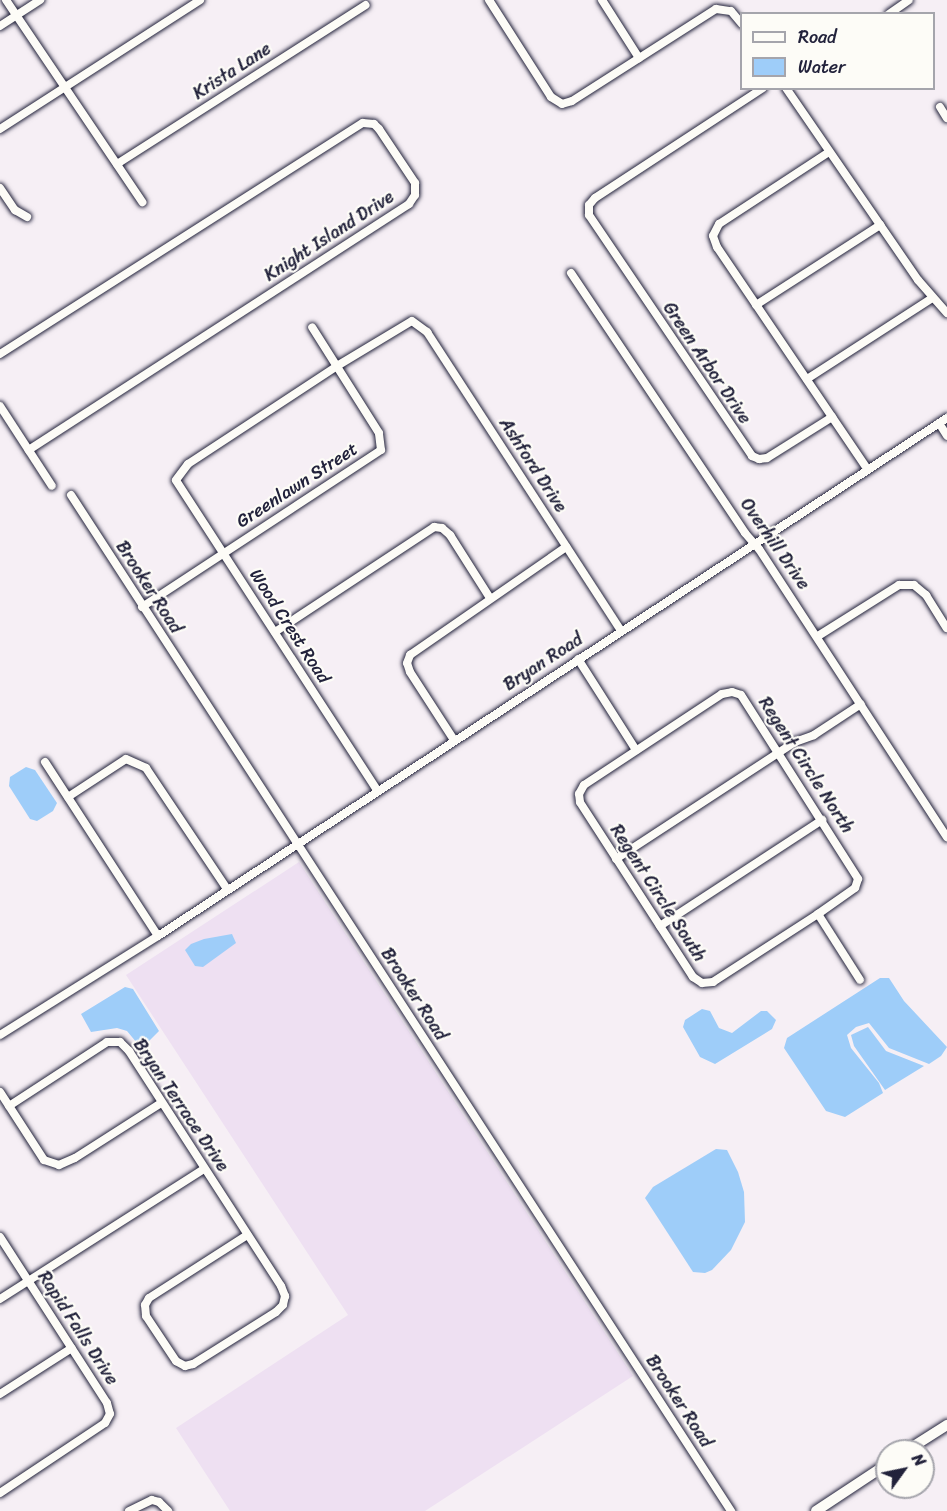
<!DOCTYPE html>
<html>
<head>
<meta charset="utf-8">
<style>
  body { margin:0 }
  #map { position:relative; width:947px; height:1511px; overflow:hidden; background:#f6eff5; font-family:Sriracha,sans-serif }
  div>[style] { position:absolute }
  [style*='--x'] { left:calc(var(--x)*1px); top:calc(var(--y)*1px); width:calc(var(--w)*1px); rotate:calc(var(--a)*1deg) }
  .built>* { inset:0; background:#eee0f2 }
  .water>* { inset:0; background:#9ecdf9 }
  .roads { filter:drop-shadow(0 0 2px #22223b) drop-shadow(0 0 2px #22223b) }
  .minor>* { height:8px; margin:-4px; padding:0 4px; transform-origin:4px; border-radius:4px; background:#fdfcf7 }
  .major>* { height:10px; margin:-5px; padding:0 5px; transform-origin:5px; border-radius:5px; background:#fdfcf7 }
  span { translate:-50% -50%; white-space:nowrap; text-align:center; line-height:1.15; -webkit-text-stroke:4.5px #fdfcf7; paint-order:stroke }
  .street-label { font-size:18px; color:#22223b }
  .legend { position:absolute; left:740px; top:12px; width:195px; height:78px; box-sizing:border-box; background:#fdfcf7; border:2px solid #a5a5ac; margin:0; padding:8px 10px; list-style:none; font-size:18px; color:#22223b }
  .legend li { display:flex; align-items:center; gap:12px; height:30px }
  .legend b { width:30px; border:2px solid #a5a5ac }
  .north { position:absolute; left:875px; top:1439px; width:60px; height:60px; box-sizing:border-box; background:#fdfcf7; border:2px solid #a5a5ac; border-radius:50%; rotate:57deg; font-size:16px; font-weight:700; line-height:24px; text-align:center; color:#22223b }
  .north::after { content:''; display:block; margin:auto; width:21px; height:27px; background:#22223b; clip-path:polygon(50% 0,100% 100%,50% 72%,0 100%) }
</style>
</head>
<body>
<div id="map">
  <div class="built">
    <div style="clip-path:polygon(299px 862px,633px 1376px,425px 1511px,230px 1511px,176px 1428px,348px 1315px,126px 975px)"></div>
  </div>
  <div class="water">
    <div style="clip-path:polygon(26px 767px,35px 770px,57px 803px,53px 811px,37px 821px,30px 819px,9px 786px,10px 777px)"></div>
    <div style="clip-path:polygon(232px 934px,236px 943px,203px 967px,195px 966px,185px 950px,191px 944px,204px 939px)"></div>
    <div style="clip-path:polygon(880px 978px,889px 978px,904px 1001px,947px 1047px,941px 1056px,929px 1064px,889px 1048px,869px 1023px,856px 1027px,847px 1035px,851px 1048px,879px 1083px,883px 1093px,845px 1117px,826px 1111px,784px 1048px,787px 1038px)"></div>
    <div style="clip-path:polygon(125px 987px,133px 989px,159px 1031px,145px 1045px,137px 1043px,127px 1031px,117px 1028px,91px 1032px,81px 1014px)"></div>
    <div style="clip-path:polygon(702px 1009px,710px 1011px,719px 1028px,732px 1033px,761px 1011px,767px 1011px,776px 1020px,772px 1029px,715px 1064px,700px 1057px,683px 1027px,685px 1020px)"></div>
    <div style="clip-path:polygon(868px 1027px,886px 1051px,924px 1066px,885px 1090px,854px 1046px,851px 1035px)"></div>
    <div style="clip-path:polygon(716px 1149px,727px 1150px,738px 1172px,744px 1192px,745px 1222px,731px 1250px,712px 1270px,705px 1273px,693px 1272px,645px 1198px,653px 1187px)"></div>
  </div>
  <div class="roads">
    <div class="minor">
      <div style="--x:6;--y:0;--w:244;--a:56"></div>
      <div style="--x:489;--y:0;--w:115;--a:57.4"></div>
      <div style="--x:551;--y:97;--w:13;--a:32"></div>
      <div style="--x:562;--y:104;--w:10;--a:-17"></div>
      <div style="--x:572;--y:101;--w:171;--a:-32.6"></div>
      <div style="--x:716;--y:9;--w:15;--a:8"></div>
      <div style="--x:731;--y:11;--w:17;--a:50"></div>
      <div style="--x:602;--y:0;--w:69;--a:57.5"></div>
      <div style="--x:889;--y:14;--w:24;--a:-35"></div>
      <div style="--x:0;--y:26;--w:48;--a:-33"></div>
      <div style="--x:763;--y:88;--w:201;--a:146.8"></div>
      <div style="--x:595;--y:198;--w:9;--a:131"></div>
      <div style="--x:589;--y:205;--w:10;--a:90"></div>
      <div style="--x:589;--y:215;--w:291;--a:55.9"></div>
      <div style="--x:752;--y:456;--w:8;--a:23"></div>
      <div style="--x:759;--y:459;--w:8;--a:-7"></div>
      <div style="--x:767;--y:458;--w:77;--a:-32.2"></div>
      <div style="--x:786;--y:88;--w:233;--a:55.5"></div>
      <div style="--x:918;--y:280;--w:44;--a:48.7"></div>
      <div style="--x:940;--y:107;--w:13;--a:58"></div>
      <div style="--x:0;--y:129;--w:238;--a:-32.8"></div>
      <div style="--x:829;--y:152;--w:131;--a:146.8"></div>
      <div style="--x:719;--y:224;--w:13;--a:117"></div>
      <div style="--x:713;--y:236;--w:12;--a:70"></div>
      <div style="--x:717;--y:247;--w:269;--a:55.9"></div>
      <div style="--x:117;--y:164;--w:295;--a:-32.6"></div>
      <div style="--x:0;--y:188;--w:27;--a:56"></div>
      <div style="--x:15;--y:210;--w:14;--a:30"></div>
      <div style="--x:571;--y:273;--w:313;--a:56.2"></div>
      <div style="--x:745;--y:533;--w:21;--a:49"></div>
      <div style="--x:759;--y:549;--w:344;--a:56.9"></div>
      <div style="--x:756;--y:305;--w:148;--a:-32.8"></div>
      <div style="--x:0;--y:354;--w:430;--a:-32.5"></div>
      <div style="--x:363;--y:123;--w:11;--a:5"></div>
      <div style="--x:374;--y:124;--w:7;--a:45"></div>
      <div style="--x:379;--y:129;--w:65;--a:56.3"></div>
      <div style="--x:415;--y:183;--w:12;--a:90"></div>
      <div style="--x:415;--y:195;--w:11;--a:124"></div>
      <div style="--x:409;--y:204;--w:453;--a:147.1"></div>
      <div style="--x:807;--y:379;--w:149;--a:-32.9"></div>
      <div style="--x:0;--y:406;--w:95;--a:57"></div>
      <div style="--x:939;--y:423;--w:15;--a:58"></div>
      <div style="--x:71;--y:495;--w:1212;--a:56.99"></div>
      <div style="--x:142;--y:607;--w:286;--a:-33.3"></div>
      <div style="--x:381;--y:450;--w:17;--a:-97"></div>
      <div style="--x:379;--y:433;--w:125;--a:-122.3"></div>
      <div style="--x:275;--y:632;--w:191;--a:-33.4"></div>
      <div style="--x:434;--y:527;--w:8;--a:7"></div>
      <div style="--x:442;--y:528;--w:11;--a:41"></div>
      <div style="--x:450;--y:535;--w:75;--a:57.6"></div>
      <div style="--x:818;--y:636;--w:96;--a:-32.2"></div>
      <div style="--x:899;--y:585;--w:15;--a:0"></div>
      <div style="--x:914;--y:585;--w:16;--a:40"></div>
      <div style="--x:926;--y:595;--w:39;--a:58"></div>
      <div style="--x:578;--y:659;--w:108;--a:57.5"></div>
      <div style="--x:732;--y:692;--w:9;--a:18"></div>
      <div style="--x:741;--y:695;--w:218;--a:57.5"></div>
      <div style="--x:858;--y:879;--w:9;--a:108"></div>
      <div style="--x:855;--y:888;--w:45;--a:144.9"></div>
      <div style="--x:818;--y:914;--w:125;--a:147.1"></div>
      <div style="--x:713;--y:982;--w:11;--a:175"></div>
      <div style="--x:702;--y:983;--w:11;--a:-146"></div>
      <div style="--x:693;--y:977;--w:208;--a:-122.9"></div>
      <div style="--x:580;--y:802;--w:8;--a:-97"></div>
      <div style="--x:579;--y:794;--w:10;--a:-61"></div>
      <div style="--x:584;--y:785;--w:165;--a:-33.4"></div>
      <div style="--x:722;--y:694;--w:10;--a:-11"></div>
      <div style="--x:454;--y:740;--w:81;--a:-122.9"></div>
      <div style="--x:410;--y:672;--w:9;--a:-108"></div>
      <div style="--x:407;--y:663;--w:9;--a:-69"></div>
      <div style="--x:410;--y:655;--w:190;--a:-34.7"></div>
      <div style="--x:45;--y:762;--w:207;--a:57"></div>
      <div style="--x:377;--y:790;--w:369;--a:-123"></div>
      <div style="--x:176;--y:480;--w:20;--a:-53"></div>
      <div style="--x:188;--y:464;--w:178;--a:-33.3"></div>
      <div style="--x:337;--y:366;--w:87;--a:-31"></div>
      <div style="--x:412;--y:321;--w:19;--a:36"></div>
      <div style="--x:427;--y:332;--w:356;--a:57"></div>
      <div style="--x:68;--y:797;--w:69;--a:-33.2"></div>
      <div style="--x:126;--y:759;--w:22;--a:24"></div>
      <div style="--x:146;--y:768;--w:146;--a:56.2"></div>
      <div style="--x:616;--y:859;--w:214;--a:-33.2"></div>
      <div style="--x:795;--y:742;--w:20;--a:-20"></div>
      <div style="--x:814;--y:735;--w:56;--a:-33.4"></div>
      <div style="--x:818;--y:914;--w:78;--a:57.5"></div>
      <div style="--x:660;--y:926;--w:194;--a:-33.2"></div>
      <div style="--x:0;--y:1035;--w:186;--a:-32.1"></div>
      <div style="--x:158;--y:936;--w:944;--a:-33.29"></div>
      <div style="--x:0;--y:1092;--w:81;--a:57.1"></div>
      <div style="--x:44;--y:1160;--w:16;--a:18"></div>
      <div style="--x:59;--y:1165;--w:17;--a:-24"></div>
      <div style="--x:75;--y:1158;--w:102;--a:-32.6"></div>
      <div style="--x:9;--y:1106;--w:117;--a:-33.1"></div>
      <div style="--x:107;--y:1042;--w:13;--a:0"></div>
      <div style="--x:120;--y:1042;--w:13;--a:45"></div>
      <div style="--x:129;--y:1051;--w:280;--a:57.1"></div>
      <div style="--x:281;--y:1286;--w:11;--a:68"></div>
      <div style="--x:285;--y:1296;--w:9;--a:103"></div>
      <div style="--x:283;--y:1305;--w:10;--a:135"></div>
      <div style="--x:276;--y:1312;--w:98;--a:147.9"></div>
      <div style="--x:193;--y:1364;--w:8;--a:166"></div>
      <div style="--x:185;--y:1366;--w:10;--a:-151"></div>
      <div style="--x:176;--y:1361;--w:54;--a:-123.7"></div>
      <div style="--x:146;--y:1316;--w:11;--a:-95"></div>
      <div style="--x:145;--y:1305;--w:8;--a:-60"></div>
      <div style="--x:149;--y:1298;--w:117;--a:-32.7"></div>
      <div style="--x:0;--y:1237;--w:197;--a:57.2"></div>
      <div style="--x:107;--y:1403;--w:11;--a:75"></div>
      <div style="--x:110;--y:1414;--w:10;--a:119"></div>
      <div style="--x:105;--y:1423;--w:126;--a:146.3"></div>
      <div style="--x:0;--y:1299;--w:242;--a:-32.5"></div>
      <div style="--x:0;--y:1394;--w:85;--a:-32.6"></div>
      <div style="--x:129;--y:1511;--w:25;--a:-26"></div>
      <div style="--x:152;--y:1500;--w:7;--a:16"></div>
      <div style="--x:159;--y:1502;--w:13;--a:45"></div>
    </div>
    <div class="major">
      <div style="--x:906;--y:1451;--w:49;--a:-32.4"></div>
      <div style="--x:816;--y:1511;--w:85;--a:-33.5"></div>
    </div>
  </div>
  <div class="street-label">
    <span style="left:232px;top:71px;rotate:-33deg">Krista Lane</span>
    <span style="left:329px;top:236px;rotate:-33deg">Knight Island Drive</span>
    <span style="left:707px;top:363px;rotate:56deg">Green Arbor Drive</span>
    <span style="left:533px;top:465px;rotate:57deg">Ashford Drive</span>
    <span style="left:297px;top:485px;rotate:-33deg">Greenlawn Street</span>
    <span style="left:775px;top:544px;rotate:55deg">Overhill Drive</span>
    <span style="left:149px;top:587px;rotate:57deg">Brooker Road</span>
    <span style="left:290px;top:626px;rotate:57deg">Wood Crest Road</span>
    <span style="left:543px;top:662px;rotate:-33deg">Bryan Road</span>
    <span style="left:806px;top:765px;rotate:57deg">Regent Circle North</span>
    <span style="left:658px;top:893px;rotate:57deg">Regent Circle South</span>
    <span style="left:414px;top:994px;rotate:57deg">Brooker Road</span>
    <span style="left:181px;top:1105px;rotate:56deg">Bryan Terrace Drive</span>
    <span style="left:78px;top:1328px;rotate:57deg">Rapid Falls Drive</span>
    <span style="left:679px;top:1401px;rotate:57deg">Brooker Road</span>
  </div>
  <ul class="legend">
  <li><b style="height:8px;background:#fdfcf7"></b>Road</li>
  <li><b style="height:16px;background:#9ecdf9"></b>Water</li>
  </ul>
  <div class="north">N</div>
</div>
</body>
</html>
